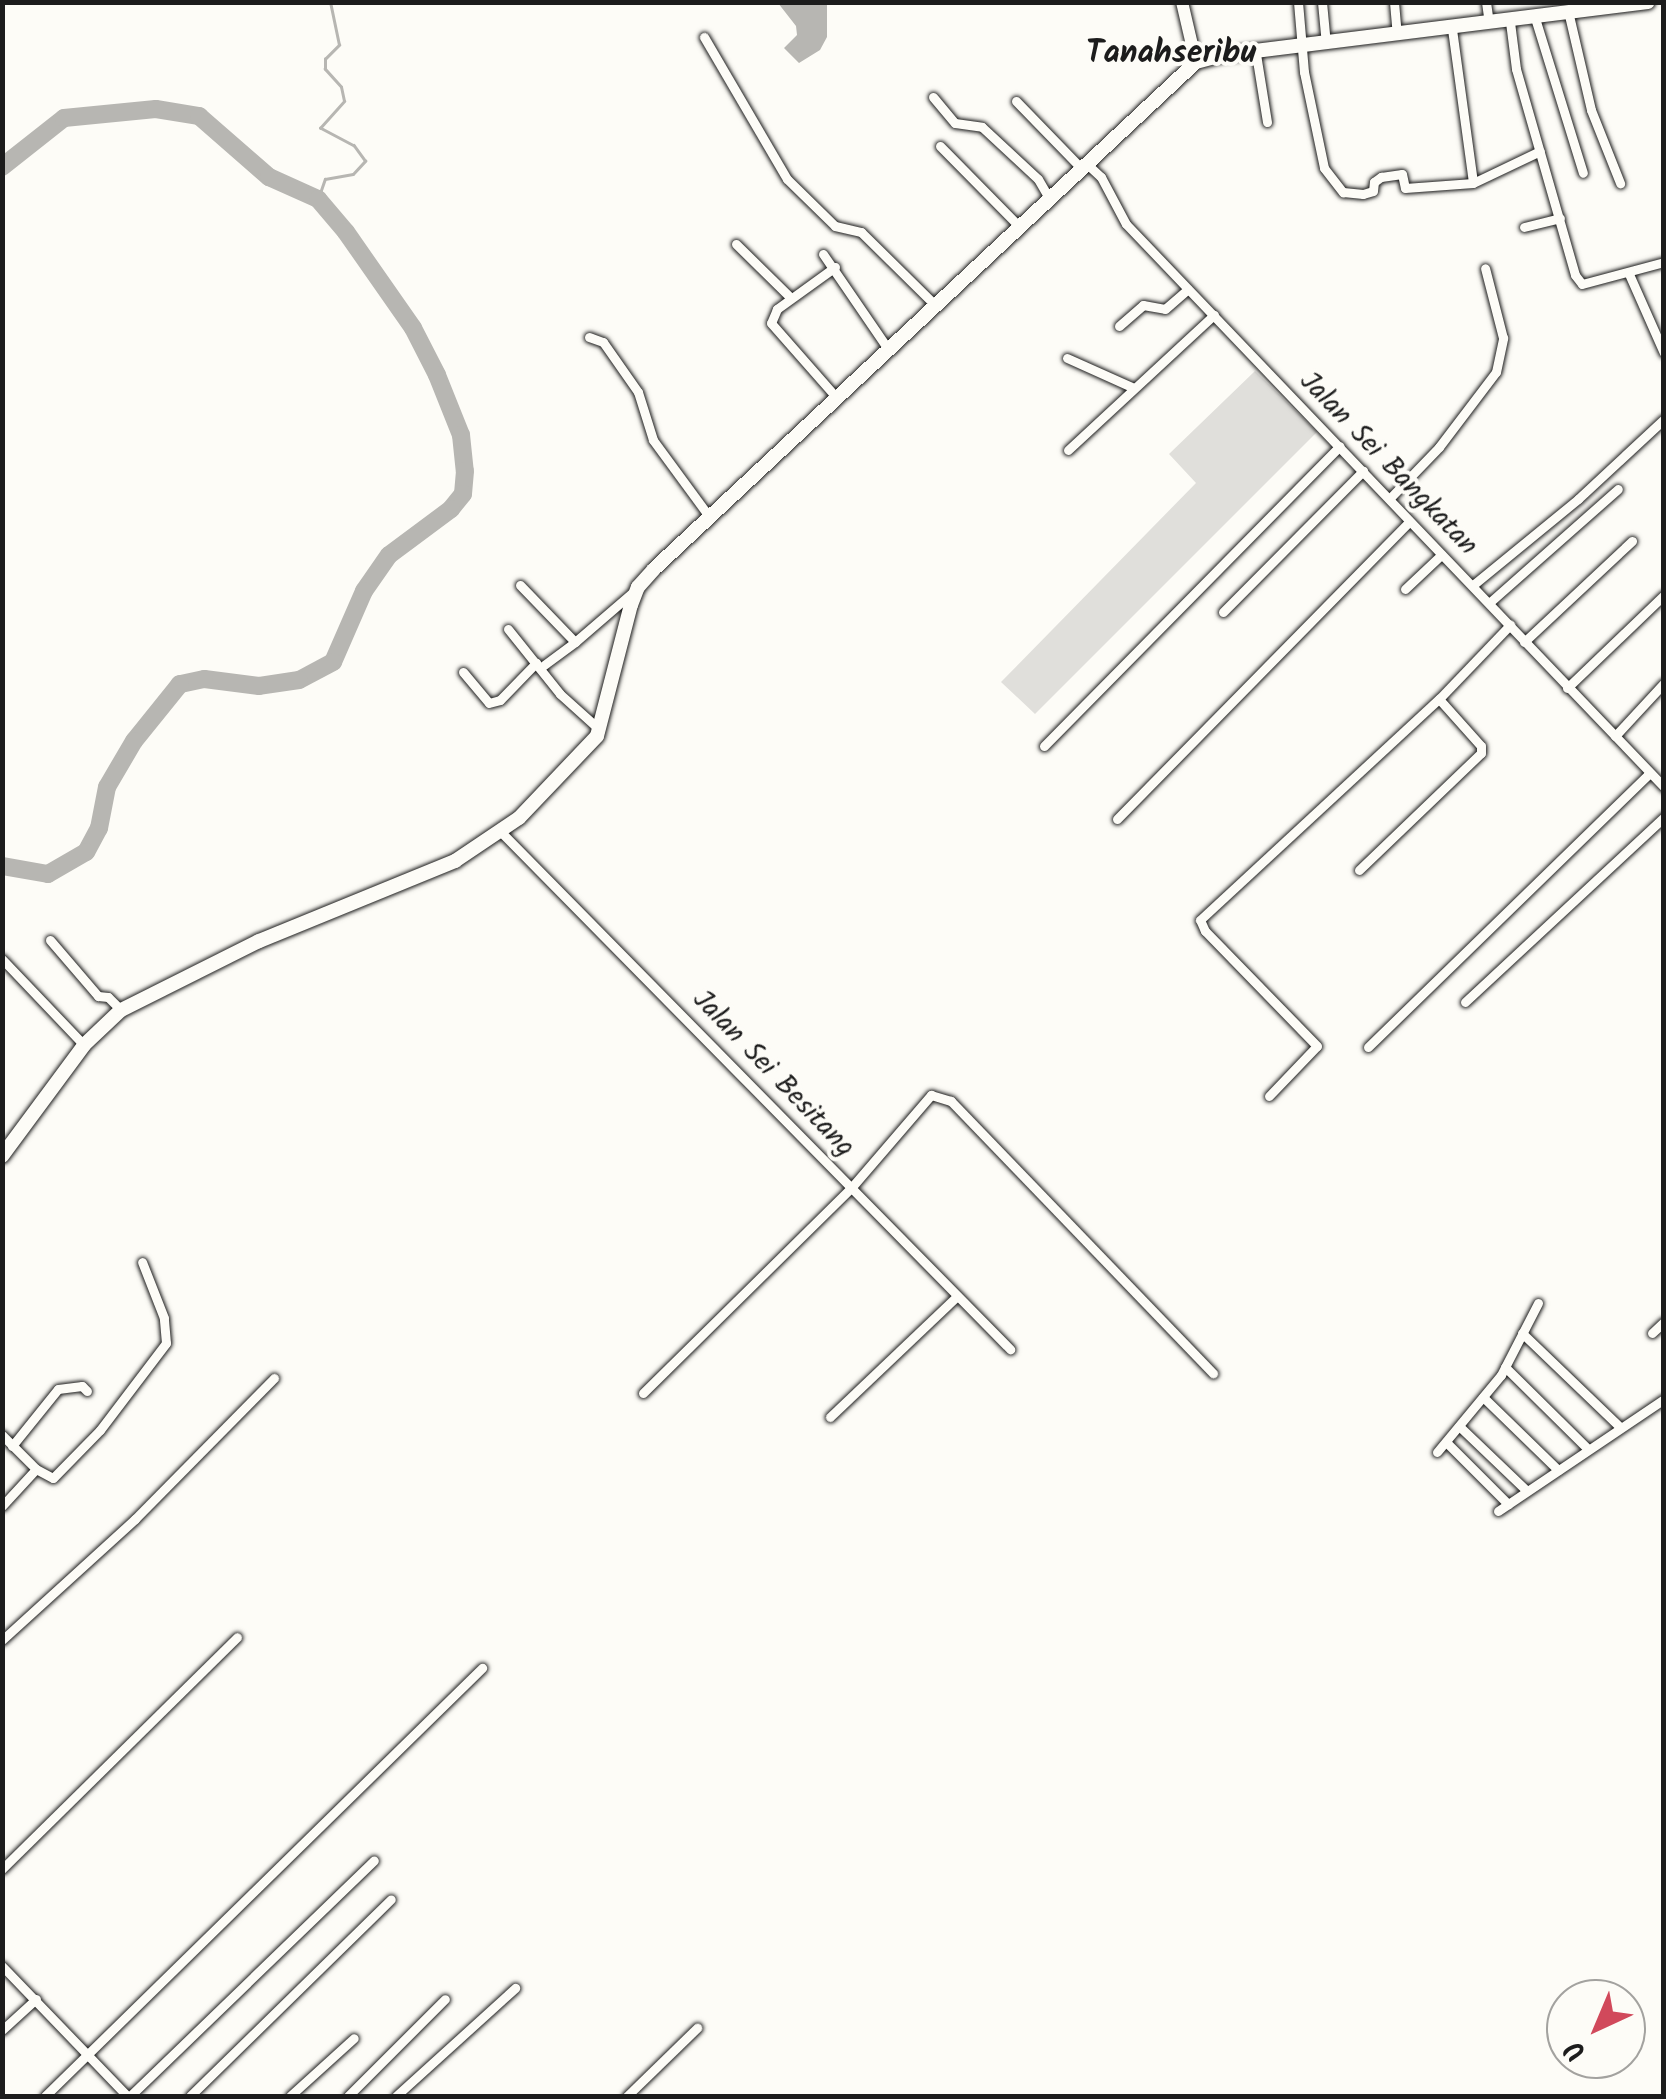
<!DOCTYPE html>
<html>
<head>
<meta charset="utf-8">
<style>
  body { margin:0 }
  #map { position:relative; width:1666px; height:2099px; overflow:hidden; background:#fdfcf7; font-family:Kalam,sans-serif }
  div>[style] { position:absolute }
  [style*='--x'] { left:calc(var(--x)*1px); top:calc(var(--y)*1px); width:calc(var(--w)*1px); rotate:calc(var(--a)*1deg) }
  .green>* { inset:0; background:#e0dfdb }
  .water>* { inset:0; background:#b7b6b2 }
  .stream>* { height:2.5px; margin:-1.25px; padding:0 1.25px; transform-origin:1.25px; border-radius:1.25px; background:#b7b6b2 }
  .river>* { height:18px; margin:-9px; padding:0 9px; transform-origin:9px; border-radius:9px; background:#b7b6b2 }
  .roads { filter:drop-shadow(0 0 2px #1c1c1c) drop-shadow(0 0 2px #1c1c1c) }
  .minor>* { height:9px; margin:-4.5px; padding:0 4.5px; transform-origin:4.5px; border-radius:4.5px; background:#fdfcf7 }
  .secondary>* { height:12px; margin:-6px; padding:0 6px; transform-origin:6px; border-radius:6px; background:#fdfcf7 }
  .primary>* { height:14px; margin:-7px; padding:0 7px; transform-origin:7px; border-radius:7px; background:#fdfcf7 }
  span { translate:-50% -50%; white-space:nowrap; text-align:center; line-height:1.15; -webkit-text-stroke:8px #fdfcf7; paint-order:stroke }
  .street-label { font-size:28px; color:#1c1c1c }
  .quarter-label { font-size:32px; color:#1c1c1c; font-weight:700 }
  .frame { position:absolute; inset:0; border:5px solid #1c1c1c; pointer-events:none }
  .north { position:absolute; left:1546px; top:1979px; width:100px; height:100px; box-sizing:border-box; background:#fdfcf7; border:2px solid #a3a29f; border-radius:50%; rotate:224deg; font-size:28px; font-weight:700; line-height:40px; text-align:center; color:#1c1c1c }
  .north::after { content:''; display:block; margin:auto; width:35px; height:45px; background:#d1495b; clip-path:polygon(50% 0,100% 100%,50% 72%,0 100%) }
</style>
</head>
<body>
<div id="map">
  <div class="green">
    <div style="clip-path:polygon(1255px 371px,1317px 432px,1035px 714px,1001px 682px,1196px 483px,1169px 454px)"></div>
  </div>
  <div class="water">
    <div style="clip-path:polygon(778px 3px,827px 3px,827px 37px,820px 50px,799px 63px,784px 48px,797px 35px,796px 26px)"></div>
  </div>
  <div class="stream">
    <div style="--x:318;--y:199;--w:21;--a:-71"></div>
    <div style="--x:325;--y:179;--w:28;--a:-10"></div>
    <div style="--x:353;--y:174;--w:18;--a:-47"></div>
    <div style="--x:365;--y:161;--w:19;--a:-126"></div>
    <div style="--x:354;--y:146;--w:38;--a:-152"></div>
    <div style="--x:320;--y:128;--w:36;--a:-48"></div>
    <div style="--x:344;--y:101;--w:14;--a:-102"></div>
    <div style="--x:341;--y:87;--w:24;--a:-132"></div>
    <div style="--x:325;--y:69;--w:10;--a:-90"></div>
    <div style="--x:325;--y:59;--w:20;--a:-45"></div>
    <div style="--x:339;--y:45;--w:44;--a:-101.8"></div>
  </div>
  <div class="river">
    <div style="--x:2;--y:167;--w:79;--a:-38.3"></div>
    <div style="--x:64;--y:118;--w:92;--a:-5.6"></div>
    <div style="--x:156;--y:109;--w:44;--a:9.2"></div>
    <div style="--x:199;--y:116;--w:93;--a:41.1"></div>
    <div style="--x:269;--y:177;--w:54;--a:24.2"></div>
    <div style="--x:318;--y:199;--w:43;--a:49.7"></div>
    <div style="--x:346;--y:232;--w:117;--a:55.1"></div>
    <div style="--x:413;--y:328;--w:53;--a:62.9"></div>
    <div style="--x:437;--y:375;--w:65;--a:68.2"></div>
    <div style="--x:461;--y:435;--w:36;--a:84"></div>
    <div style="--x:465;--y:471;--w:23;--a:95"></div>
    <div style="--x:463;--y:494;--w:19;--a:129"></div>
    <div style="--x:451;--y:509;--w:77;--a:143.4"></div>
    <div style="--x:389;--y:555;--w:44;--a:124.8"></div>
    <div style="--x:364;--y:591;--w:77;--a:113.6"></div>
    <div style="--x:333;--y:662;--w:38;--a:152"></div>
    <div style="--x:299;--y:680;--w:40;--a:171.5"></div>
    <div style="--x:259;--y:686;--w:55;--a:-172.7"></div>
    <div style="--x:204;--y:679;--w:25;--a:168"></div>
    <div style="--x:180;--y:684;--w:73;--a:128.9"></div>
    <div style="--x:134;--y:741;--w:53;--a:120.4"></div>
    <div style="--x:107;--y:787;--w:42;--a:101"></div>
    <div style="--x:99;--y:828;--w:27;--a:118"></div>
    <div style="--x:86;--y:852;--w:44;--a:149.9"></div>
    <div style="--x:48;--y:874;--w:47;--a:-170.1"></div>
  </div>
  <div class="roads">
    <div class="minor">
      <div style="--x:1298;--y:2;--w:70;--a:85.1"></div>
      <div style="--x:1304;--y:72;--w:98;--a:78.2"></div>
      <div style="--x:1324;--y:168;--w:31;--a:52"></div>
      <div style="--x:1343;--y:192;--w:20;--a:6"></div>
      <div style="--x:1363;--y:194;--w:10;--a:-17"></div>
      <div style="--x:1373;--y:191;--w:9;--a:-84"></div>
      <div style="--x:1374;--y:182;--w:9;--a:-36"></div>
      <div style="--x:1381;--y:177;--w:21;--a:-8"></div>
      <div style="--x:1402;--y:174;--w:14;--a:78"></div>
      <div style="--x:1405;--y:188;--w:68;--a:-4.2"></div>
      <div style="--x:1473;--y:183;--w:74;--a:-25.5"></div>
      <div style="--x:1322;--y:2;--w:42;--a:84.6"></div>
      <div style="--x:1394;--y:2;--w:33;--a:85"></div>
      <div style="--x:1486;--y:2;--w:21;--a:82"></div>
      <div style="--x:1568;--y:11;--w:102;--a:76.9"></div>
      <div style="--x:1591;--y:110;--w:79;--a:68.3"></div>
      <div style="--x:1535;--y:18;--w:162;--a:72.8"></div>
      <div style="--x:1510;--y:22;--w:47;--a:82.7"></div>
      <div style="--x:1516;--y:69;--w:214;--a:74"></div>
      <div style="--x:1575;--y:275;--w:11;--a:52"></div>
      <div style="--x:1582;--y:284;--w:85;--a:-15"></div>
      <div style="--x:1452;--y:29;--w:155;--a:82.2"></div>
      <div style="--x:704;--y:37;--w:164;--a:59.7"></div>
      <div style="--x:787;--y:179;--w:67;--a:44.4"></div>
      <div style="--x:835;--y:226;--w:27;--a:13"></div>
      <div style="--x:861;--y:232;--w:104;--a:44.6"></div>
      <div style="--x:1256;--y:54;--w:69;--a:80.8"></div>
      <div style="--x:933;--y:97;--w:34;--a:50"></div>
      <div style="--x:955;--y:123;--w:27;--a:8"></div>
      <div style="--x:982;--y:127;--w:76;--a:42.9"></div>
      <div style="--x:1038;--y:179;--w:22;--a:60"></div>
      <div style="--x:1016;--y:101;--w:95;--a:45.9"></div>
      <div style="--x:940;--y:146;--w:111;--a:45.4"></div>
      <div style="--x:1088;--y:165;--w:18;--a:43"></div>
      <div style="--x:1101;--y:177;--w:53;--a:62"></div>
      <div style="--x:1126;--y:224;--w:779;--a:46.3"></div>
      <div style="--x:1524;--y:227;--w:37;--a:-14"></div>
      <div style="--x:736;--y:244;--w:77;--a:44.5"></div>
      <div style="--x:823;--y:254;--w:115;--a:55.6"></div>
      <div style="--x:835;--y:267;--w:72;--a:144.1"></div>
      <div style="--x:777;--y:309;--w:15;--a:113"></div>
      <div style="--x:771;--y:323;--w:100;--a:48.7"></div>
      <div style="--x:1629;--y:274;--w:86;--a:66.1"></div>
      <div style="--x:1119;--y:326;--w:32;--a:-41"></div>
      <div style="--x:1143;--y:305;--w:22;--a:10"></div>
      <div style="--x:1165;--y:309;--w:30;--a:-41"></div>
      <div style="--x:589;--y:337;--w:15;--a:20"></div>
      <div style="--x:603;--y:342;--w:61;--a:55"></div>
      <div style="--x:638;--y:392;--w:50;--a:72.6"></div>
      <div style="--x:653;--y:440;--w:93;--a:53.7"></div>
      <div style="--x:1067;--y:358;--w:73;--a:24.1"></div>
      <div style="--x:1068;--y:450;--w:199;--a:-42.8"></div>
      <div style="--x:1390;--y:498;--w:71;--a:-46.1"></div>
      <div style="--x:1439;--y:447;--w:94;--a:-52.8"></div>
      <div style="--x:1496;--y:372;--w:35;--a:-78"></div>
      <div style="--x:1503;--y:338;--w:72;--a:-104.4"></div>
      <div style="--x:520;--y:585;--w:79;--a:46"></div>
      <div style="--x:575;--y:642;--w:78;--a:-40.8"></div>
      <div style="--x:1473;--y:585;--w:136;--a:-39.3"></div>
      <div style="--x:1578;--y:499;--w:117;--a:-42.9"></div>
      <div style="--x:1405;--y:589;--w:50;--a:-43.4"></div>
      <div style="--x:1489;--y:603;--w:172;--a:-41.5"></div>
      <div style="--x:1223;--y:612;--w:199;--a:-45.2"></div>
      <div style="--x:508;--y:629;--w:83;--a:51.3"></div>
      <div style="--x:560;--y:694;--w:54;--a:42"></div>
      <div style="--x:1524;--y:642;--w:148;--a:-43.1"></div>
      <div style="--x:540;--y:668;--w:44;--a:-36.6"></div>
      <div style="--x:463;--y:672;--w:40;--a:50"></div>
      <div style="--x:489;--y:703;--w:11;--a:-15"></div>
      <div style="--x:500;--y:700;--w:52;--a:-45.8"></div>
      <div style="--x:1567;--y:688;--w:134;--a:-43.8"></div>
      <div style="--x:1615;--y:736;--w:72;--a:-47.2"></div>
      <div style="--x:1044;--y:746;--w:421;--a:-45.4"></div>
      <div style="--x:1117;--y:819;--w:417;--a:-45.5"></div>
      <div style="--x:501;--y:832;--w:726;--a:45.45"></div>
      <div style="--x:1359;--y:870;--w:169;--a:-43.8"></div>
      <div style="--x:1481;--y:753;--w:7;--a:-90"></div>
      <div style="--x:1481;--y:746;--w:63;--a:-131.8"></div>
      <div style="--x:50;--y:940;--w:74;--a:49.4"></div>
      <div style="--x:98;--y:996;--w:10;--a:6"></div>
      <div style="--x:108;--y:997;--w:18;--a:45"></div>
      <div style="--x:2;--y:959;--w:119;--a:46.4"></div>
      <div style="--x:1465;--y:1002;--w:272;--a:-42.9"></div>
      <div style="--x:1368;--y:1047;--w:393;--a:-44.2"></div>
      <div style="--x:1269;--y:1096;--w:69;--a:-46.2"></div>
      <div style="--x:1317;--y:1046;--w:161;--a:-134.2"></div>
      <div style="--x:1205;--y:931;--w:12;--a:-114"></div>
      <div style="--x:1200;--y:920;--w:326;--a:-42.8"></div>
      <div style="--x:1439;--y:699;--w:103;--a:-46.2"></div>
      <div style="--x:1522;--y:1333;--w:136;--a:43.8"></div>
      <div style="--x:1652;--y:1333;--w:16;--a:-43"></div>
      <div style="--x:1505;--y:1367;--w:117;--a:44.7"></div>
      <div style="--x:643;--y:1393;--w:292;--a:-44.6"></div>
      <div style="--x:851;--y:1188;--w:123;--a:-49.3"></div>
      <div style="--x:931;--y:1095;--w:21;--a:17"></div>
      <div style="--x:951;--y:1101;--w:378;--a:46.1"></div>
      <div style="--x:1483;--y:1397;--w:105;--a:44.2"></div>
      <div style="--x:830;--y:1417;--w:174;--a:-43.6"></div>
      <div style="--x:1459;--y:1426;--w:94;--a:43.7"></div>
      <div style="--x:2;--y:1435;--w:48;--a:45"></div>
      <div style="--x:36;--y:1469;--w:19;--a:28"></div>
      <div style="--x:53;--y:1478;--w:67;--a:-45.6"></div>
      <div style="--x:100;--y:1430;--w:109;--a:-52.8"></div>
      <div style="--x:166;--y:1343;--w:25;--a:-95"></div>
      <div style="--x:164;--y:1318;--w:60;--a:-111.4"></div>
      <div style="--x:1446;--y:1442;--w:88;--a:45"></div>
      <div style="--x:12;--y:1446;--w:73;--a:-51.1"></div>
      <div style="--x:58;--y:1389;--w:24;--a:-7"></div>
      <div style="--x:82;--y:1386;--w:7;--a:45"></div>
      <div style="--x:1437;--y:1452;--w:100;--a:-50.3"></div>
      <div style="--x:1501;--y:1375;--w:81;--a:-62.8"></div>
      <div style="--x:2;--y:1506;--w:50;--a:-47.4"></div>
      <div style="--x:1498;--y:1511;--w:200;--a:-34"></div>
      <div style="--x:2;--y:1640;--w:180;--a:-42.3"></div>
      <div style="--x:135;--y:1519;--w:198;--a:-45.4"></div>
      <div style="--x:2;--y:1869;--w:330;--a:-44.6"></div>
      <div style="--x:2;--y:1966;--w:180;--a:46.1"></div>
      <div style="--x:2;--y:2030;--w:46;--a:-42.4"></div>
      <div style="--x:45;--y:2096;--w:612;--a:-44.4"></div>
      <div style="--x:130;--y:2096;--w:339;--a:-44"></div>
      <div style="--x:190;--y:2096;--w:281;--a:-44.4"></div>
      <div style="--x:290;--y:2096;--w:86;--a:-42.2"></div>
      <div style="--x:348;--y:2096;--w:137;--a:-45"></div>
      <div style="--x:396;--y:2096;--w:161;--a:-42.2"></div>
      <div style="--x:627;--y:2096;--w:98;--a:-44.2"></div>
    </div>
    <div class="secondary">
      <div style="--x:1182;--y:2;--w:62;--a:76.9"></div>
    </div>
    <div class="primary">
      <div style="--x:2;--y:1156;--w:138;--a:-53.5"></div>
      <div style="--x:84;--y:1045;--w:51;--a:-43.4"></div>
      <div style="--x:121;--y:1010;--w:154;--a:-26.6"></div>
      <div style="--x:259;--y:941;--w:212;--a:-22.2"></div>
      <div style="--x:455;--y:861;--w:77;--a:-33.9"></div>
      <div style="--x:519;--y:818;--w:113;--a:-46.4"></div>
      <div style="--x:597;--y:736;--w:135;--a:-75.5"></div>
      <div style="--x:631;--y:605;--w:19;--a:-69"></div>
      <div style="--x:638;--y:587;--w:24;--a:-48"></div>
      <div style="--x:654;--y:569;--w:742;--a:-43.09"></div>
      <div style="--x:1196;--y:62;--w:28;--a:-15"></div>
      <div style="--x:1223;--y:55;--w:428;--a:-7.1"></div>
    </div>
  </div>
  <div class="street-label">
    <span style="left:1388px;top:464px;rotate:46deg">Jalan Sei Bangkatan</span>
    <span style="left:773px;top:1074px;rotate:46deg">Jalan Sei Besitang</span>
  </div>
  <div class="quarter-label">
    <span style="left:1171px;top:54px">Tanahseribu</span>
  </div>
  <div class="frame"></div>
  <div class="north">U</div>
</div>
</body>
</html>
